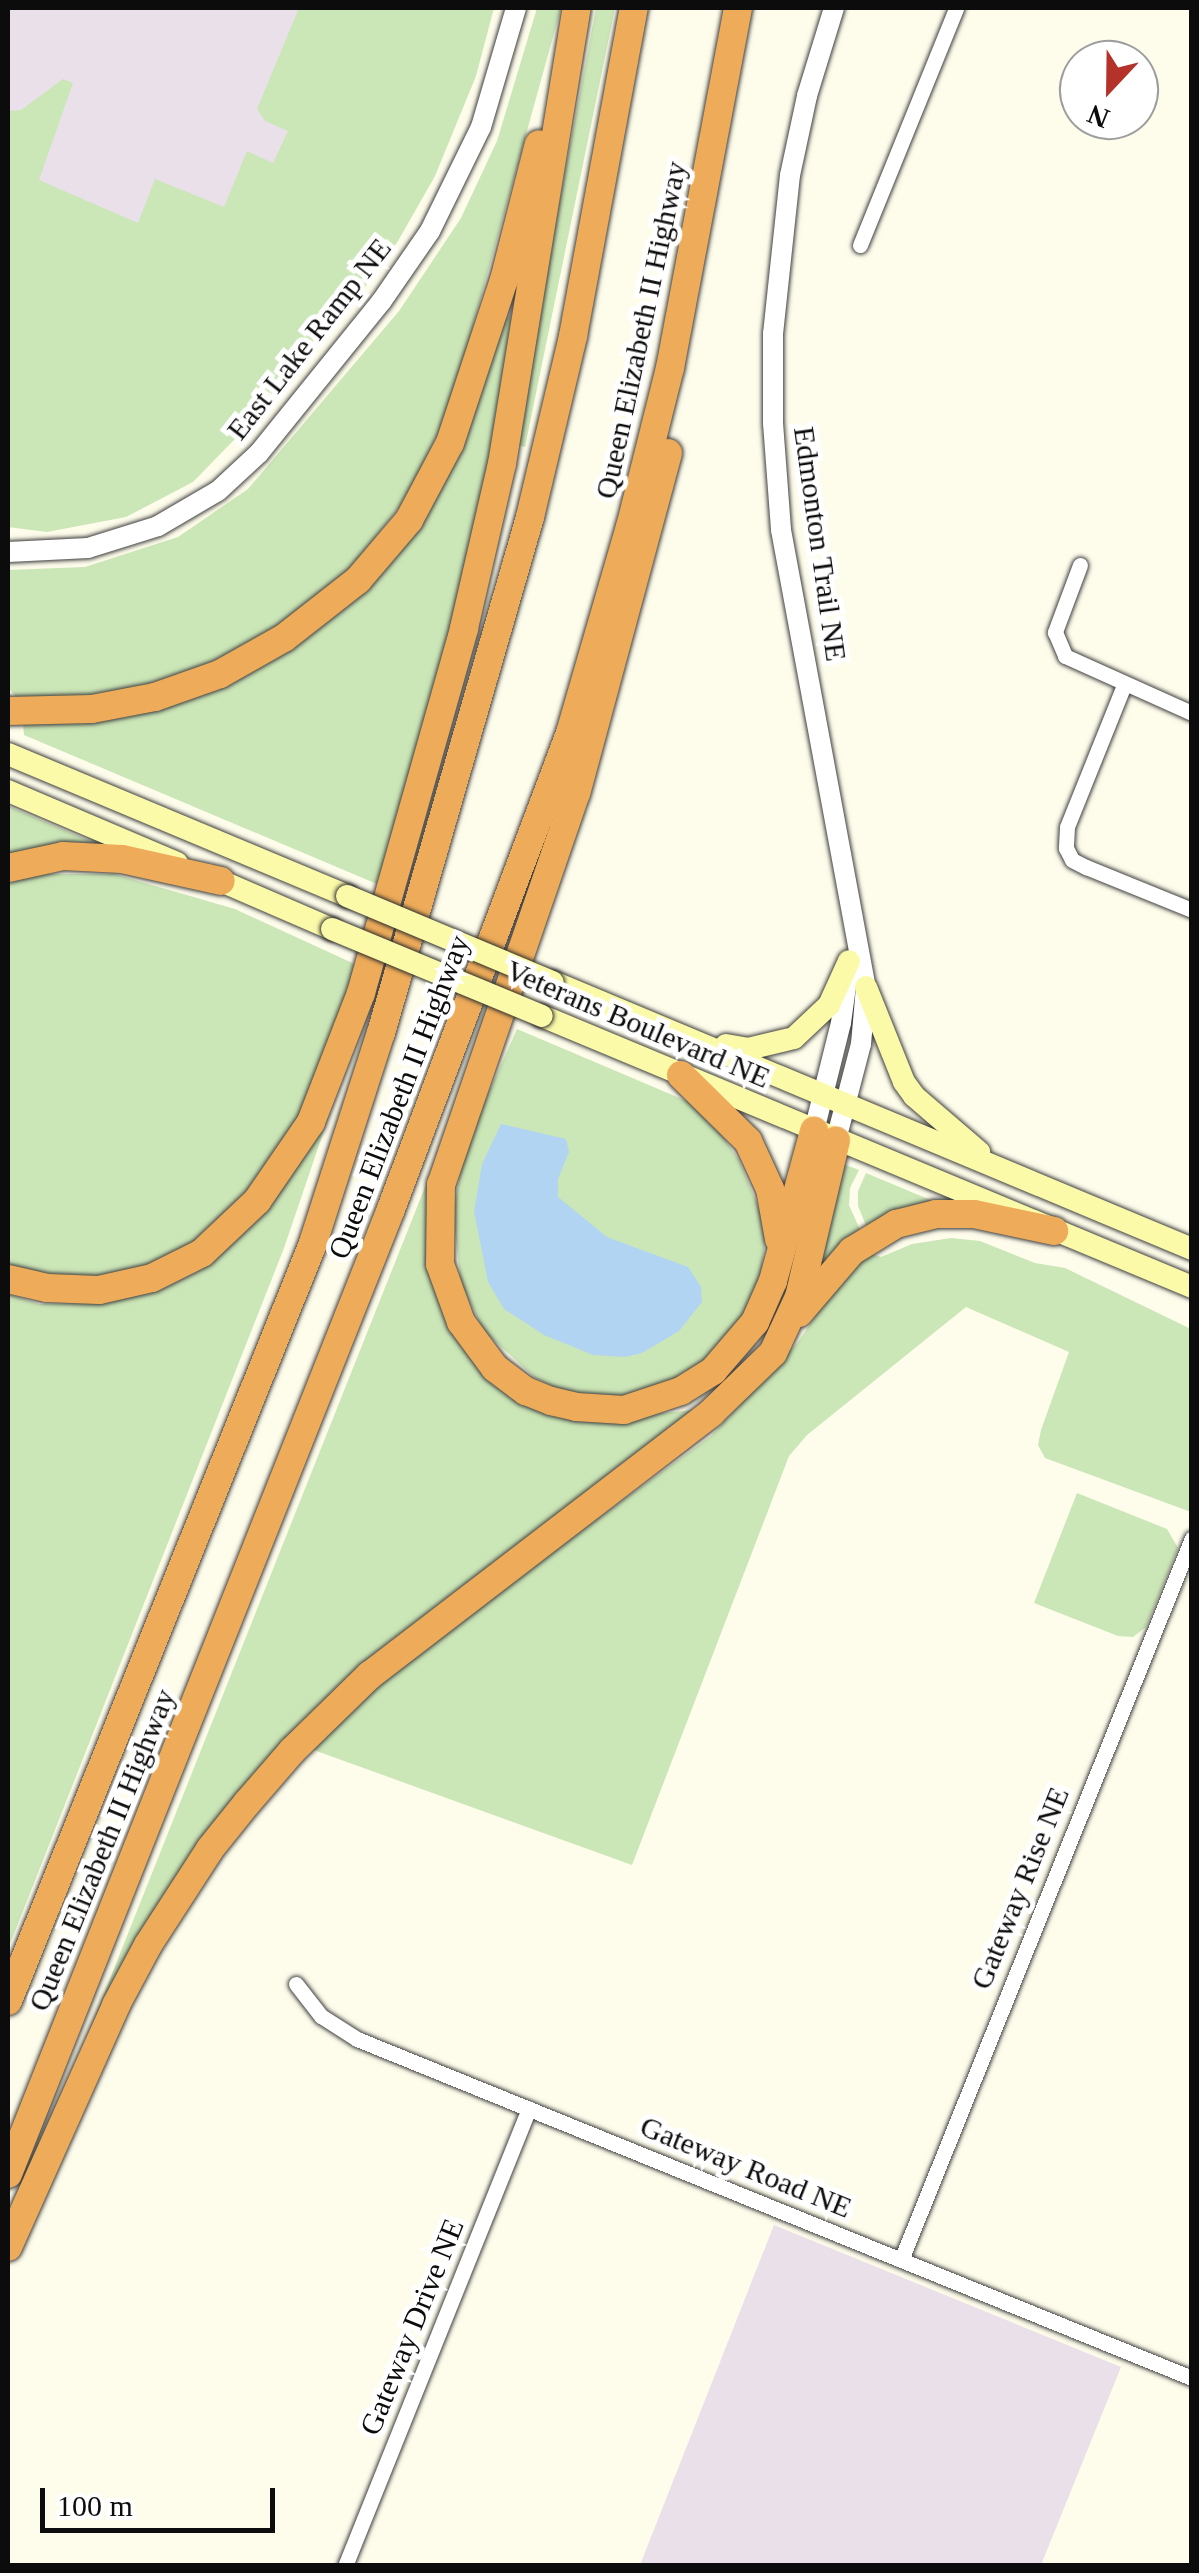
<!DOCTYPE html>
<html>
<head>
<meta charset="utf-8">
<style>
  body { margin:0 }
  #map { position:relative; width:1199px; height:2573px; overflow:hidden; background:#fefceb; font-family:"Times New Roman",serif }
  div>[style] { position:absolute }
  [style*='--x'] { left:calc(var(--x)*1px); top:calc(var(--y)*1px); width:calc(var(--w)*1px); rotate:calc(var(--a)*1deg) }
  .industrial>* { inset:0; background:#eae0ea }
  .green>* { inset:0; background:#cbe6b7 }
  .water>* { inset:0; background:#b2d4f3 }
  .roads { filter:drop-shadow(0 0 2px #3f3f3f) drop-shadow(0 0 2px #3f3f3f) }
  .minor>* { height:15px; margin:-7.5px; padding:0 7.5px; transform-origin:7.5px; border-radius:7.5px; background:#fff }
  .tertiary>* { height:20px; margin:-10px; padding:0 10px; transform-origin:10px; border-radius:10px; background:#fff }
  .secondary>* { height:22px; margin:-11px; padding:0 11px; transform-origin:11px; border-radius:11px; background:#fbfaa9 }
  .motorway>* { height:28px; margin:-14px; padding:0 14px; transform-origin:14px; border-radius:14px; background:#eeac5a }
  .bridges { filter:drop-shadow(0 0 2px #2e2e2e) drop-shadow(0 0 2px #2e2e2e) }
  .secondary-bridge>* { height:22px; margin:-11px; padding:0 11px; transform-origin:11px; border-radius:11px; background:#fbfaa9 }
  span { translate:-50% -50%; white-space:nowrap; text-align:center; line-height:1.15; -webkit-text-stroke:10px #fff; paint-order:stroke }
  .street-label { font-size:30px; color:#0c0c0c }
  .frame { position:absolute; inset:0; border:10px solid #0c0c0c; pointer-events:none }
  .north { position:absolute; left:1059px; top:40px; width:100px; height:100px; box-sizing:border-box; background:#fff; border:2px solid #9e9e9e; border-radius:50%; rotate:202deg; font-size:28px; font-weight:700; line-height:40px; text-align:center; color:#0c0c0c }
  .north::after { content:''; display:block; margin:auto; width:35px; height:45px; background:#b5322a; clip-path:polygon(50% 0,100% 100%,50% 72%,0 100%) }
  .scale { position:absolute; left:40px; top:2488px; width:235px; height:45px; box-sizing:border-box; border:5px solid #0c0c0c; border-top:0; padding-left:12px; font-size:30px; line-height:35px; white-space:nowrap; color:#0c0c0c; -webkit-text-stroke:8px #fff; paint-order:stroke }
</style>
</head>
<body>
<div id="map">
  <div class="industrial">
    <div style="clip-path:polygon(8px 8px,455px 8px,8px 485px)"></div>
    <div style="clip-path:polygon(774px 2225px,1121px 2367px,1041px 2565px,640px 2565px)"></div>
  </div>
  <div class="green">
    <div style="clip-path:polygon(299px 8px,494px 8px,476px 76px,435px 176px,398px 241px,358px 297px,269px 404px,193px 482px,126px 517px,47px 532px,8px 527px,8px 111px,21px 110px,63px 79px,73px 83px,39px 180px,138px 223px,155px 179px,224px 207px,247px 151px,273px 163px,288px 131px,265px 121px,257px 109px)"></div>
    <div style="clip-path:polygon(537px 8px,561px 8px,450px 409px,407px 497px,351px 568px,292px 620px,221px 660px,132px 690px,22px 703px,8px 688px,8px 570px,85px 567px,178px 537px,248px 489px,399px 311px,461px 218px,497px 141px)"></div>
    <div style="clip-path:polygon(596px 8px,615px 8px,525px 447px,514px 444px)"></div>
    <div style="clip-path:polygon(510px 316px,515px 322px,479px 510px,443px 662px,377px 884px,24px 735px,23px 724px,115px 717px,227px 683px,276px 659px,362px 591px,502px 321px)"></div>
    <div style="clip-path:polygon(8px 806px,97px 844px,105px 851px,8px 857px)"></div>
    <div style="clip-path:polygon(37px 874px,114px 874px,235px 909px,361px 967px,303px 1115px,262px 1181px,208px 1236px,142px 1271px,84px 1279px,26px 1275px,8px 1267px,8px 884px)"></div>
    <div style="clip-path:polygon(517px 1029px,703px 1108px,739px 1160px,767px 1228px,761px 1272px,747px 1313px,725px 1349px,682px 1384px,629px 1398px,574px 1396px,535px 1378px,484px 1331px,461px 1284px,453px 1213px,465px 1146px)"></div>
    <div style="clip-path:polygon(333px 1104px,284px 1248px,8px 1949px,8px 1294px,39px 1304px,100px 1303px,164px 1288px,197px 1272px,261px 1216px)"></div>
    <div style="clip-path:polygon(843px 1164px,859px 1170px,850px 1188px,849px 1205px,861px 1232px,818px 1269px)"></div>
    <div style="clip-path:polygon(866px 1173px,940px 1204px,867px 1228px,858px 1206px,858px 1191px)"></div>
    <div style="clip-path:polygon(429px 1177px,431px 1262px,447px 1322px,589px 1420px,694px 1410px,268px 1764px,93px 2037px,88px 2034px)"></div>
    <div style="clip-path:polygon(951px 1238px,980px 1241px,1035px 1263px,1065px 1268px,1191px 1329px,1191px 1512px,1045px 1458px,1038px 1445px,1041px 1430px,1069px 1352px,966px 1307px,807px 1435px,789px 1456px,632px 1865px,311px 1749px,361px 1700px,485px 1601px,711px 1436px,798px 1342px,838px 1282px,867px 1252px,881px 1257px,912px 1244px)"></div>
    <div style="clip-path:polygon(1077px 1493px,1167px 1529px,1178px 1548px,1146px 1627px,1133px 1637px,1118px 1636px,1034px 1603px)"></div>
  </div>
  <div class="water">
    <div style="clip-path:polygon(501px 1124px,566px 1139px,569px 1152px,558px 1179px,558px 1197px,607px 1237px,688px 1267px,701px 1287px,702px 1302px,679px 1331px,642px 1353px,625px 1357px,593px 1355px,544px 1335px,504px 1309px,488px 1282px,474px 1211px,482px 1164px)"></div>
  </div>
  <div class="roads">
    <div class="minor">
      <div style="--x:860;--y:245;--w:256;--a:-67.9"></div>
      <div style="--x:1080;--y:565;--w:72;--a:110.5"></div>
      <div style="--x:1055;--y:632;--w:26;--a:67"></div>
      <div style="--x:1065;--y:656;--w:139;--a:24.2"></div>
      <div style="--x:1124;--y:685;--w:153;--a:111.9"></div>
      <div style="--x:1067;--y:827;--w:21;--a:93"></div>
      <div style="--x:1066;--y:848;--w:13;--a:63"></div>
      <div style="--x:1072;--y:860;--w:16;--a:27"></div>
      <div style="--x:1086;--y:867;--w:114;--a:22.1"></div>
      <div style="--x:296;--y:1984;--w:41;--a:52"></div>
      <div style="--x:321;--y:2016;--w:43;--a:32.6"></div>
      <div style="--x:357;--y:2039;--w:901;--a:22.1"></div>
      <div style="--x:901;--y:2260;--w:778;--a:-68.05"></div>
      <div style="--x:345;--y:2566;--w:493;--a:-68.1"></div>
    </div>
    <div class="tertiary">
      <div style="--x:834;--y:8;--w:92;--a:107.1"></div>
      <div style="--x:807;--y:96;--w:81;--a:102.1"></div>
      <div style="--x:790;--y:175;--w:159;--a:96.1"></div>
      <div style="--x:773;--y:333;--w:90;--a:90"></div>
      <div style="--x:773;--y:423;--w:107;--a:85.7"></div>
      <div style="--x:781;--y:530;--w:465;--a:79.5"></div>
      <div style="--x:866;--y:987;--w:57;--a:95"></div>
      <div style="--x:861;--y:1044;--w:99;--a:104.6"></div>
      <div style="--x:8;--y:552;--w:80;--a:-2.9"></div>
      <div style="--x:88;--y:548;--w:73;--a:-17.4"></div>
      <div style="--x:158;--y:526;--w:69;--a:-30.3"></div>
      <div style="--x:218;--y:491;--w:56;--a:-42.8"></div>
      <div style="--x:259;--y:453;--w:194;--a:-51.1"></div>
      <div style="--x:381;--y:302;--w:86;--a:-55.4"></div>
      <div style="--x:430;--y:231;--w:116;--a:-63.9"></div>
      <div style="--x:481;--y:127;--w:124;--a:-73.6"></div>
      <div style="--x:814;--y:1131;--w:111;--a:-76"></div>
      <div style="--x:841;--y:1023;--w:51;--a:-82.2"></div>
    </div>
    <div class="secondary">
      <div style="--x:8;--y:754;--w:368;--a:22.7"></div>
      <div style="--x:8;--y:791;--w:184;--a:23.1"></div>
      <div style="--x:207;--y:875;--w:136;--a:23.4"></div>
      <div style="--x:553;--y:982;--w:693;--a:22.68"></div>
      <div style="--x:866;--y:987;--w:102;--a:68.2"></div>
      <div style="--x:904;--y:1082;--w:17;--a:54"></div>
      <div style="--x:914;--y:1096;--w:86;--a:40.7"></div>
      <div style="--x:542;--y:1016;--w:704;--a:22.63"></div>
      <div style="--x:726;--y:1045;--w:22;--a:10"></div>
      <div style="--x:748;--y:1049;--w:47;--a:-13.4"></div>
      <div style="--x:794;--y:1038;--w:48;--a:-43.3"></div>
      <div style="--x:829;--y:1005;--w:48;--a:-65.6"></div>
    </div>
    <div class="motorway">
      <div style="--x:668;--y:453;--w:352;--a:105.1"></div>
      <div style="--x:576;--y:793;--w:414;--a:109"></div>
      <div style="--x:441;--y:1184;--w:80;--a:90.7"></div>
      <div style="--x:440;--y:1264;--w:62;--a:70.1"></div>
      <div style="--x:461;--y:1322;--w:57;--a:53.5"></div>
      <div style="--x:495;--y:1368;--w:39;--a:37"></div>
      <div style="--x:526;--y:1391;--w:27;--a:22"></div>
      <div style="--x:551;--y:1401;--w:26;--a:13"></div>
      <div style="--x:576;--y:1407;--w:48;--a:3.6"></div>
      <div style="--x:624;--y:1410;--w:60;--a:-18.4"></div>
      <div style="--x:681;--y:1391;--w:38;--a:-32"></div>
      <div style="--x:713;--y:1371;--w:65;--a:-49.4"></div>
      <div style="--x:755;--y:1322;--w:45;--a:-66.3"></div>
      <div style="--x:773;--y:1281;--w:156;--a:-74.7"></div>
      <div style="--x:8;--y:711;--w:84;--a:-1.4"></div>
      <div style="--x:92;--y:709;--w:64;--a:-10.8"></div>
      <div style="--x:155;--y:697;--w:69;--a:-19.5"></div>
      <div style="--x:220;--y:674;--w:73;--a:-29.4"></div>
      <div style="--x:284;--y:638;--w:94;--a:-38.1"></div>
      <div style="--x:358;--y:580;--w:79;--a:-49.6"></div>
      <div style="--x:409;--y:520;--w:87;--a:-62"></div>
      <div style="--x:450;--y:443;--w:172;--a:-71.7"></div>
      <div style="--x:504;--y:280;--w:140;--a:-75.6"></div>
      <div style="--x:8;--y:868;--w:56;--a:-12.3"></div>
      <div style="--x:63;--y:856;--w:59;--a:2.9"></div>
      <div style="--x:122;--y:859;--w:101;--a:12.5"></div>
      <div style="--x:681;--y:1075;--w:94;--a:44.6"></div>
      <div style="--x:748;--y:1141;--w:53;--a:65.4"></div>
      <div style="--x:770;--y:1189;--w:51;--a:79.8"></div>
      <div style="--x:8;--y:1279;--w:40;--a:13"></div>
      <div style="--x:47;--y:1288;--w:52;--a:2.2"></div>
      <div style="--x:99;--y:1290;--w:54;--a:-12.8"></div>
      <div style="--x:152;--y:1278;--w:56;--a:-26.6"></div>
      <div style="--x:202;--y:1253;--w:76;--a:-43.4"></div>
      <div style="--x:257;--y:1201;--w:96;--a:-55.6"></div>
      <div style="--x:311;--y:1122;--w:138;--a:-68.8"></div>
      <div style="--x:361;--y:993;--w:379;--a:-74.2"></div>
      <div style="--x:464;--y:628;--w:168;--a:-77"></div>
      <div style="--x:502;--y:464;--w:462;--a:-80.7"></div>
      <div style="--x:799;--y:1313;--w:82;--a:-49.5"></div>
      <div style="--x:852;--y:1251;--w:52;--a:-31.5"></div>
      <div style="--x:896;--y:1224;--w:41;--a:-14"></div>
      <div style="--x:936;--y:1214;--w:38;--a:0"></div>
      <div style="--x:974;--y:1214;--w:82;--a:12"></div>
      <div style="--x:8;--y:2001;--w:814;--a:-68.07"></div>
      <div style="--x:312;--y:1246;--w:224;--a:-72.1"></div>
      <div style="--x:381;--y:1033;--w:537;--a:-73.89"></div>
      <div style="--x:530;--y:517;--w:186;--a:-76.6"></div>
      <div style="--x:573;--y:336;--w:334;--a:-79.5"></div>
      <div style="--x:8;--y:2174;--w:1038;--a:-68.35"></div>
      <div style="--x:391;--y:1209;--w:509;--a:-69.39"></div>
      <div style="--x:570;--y:733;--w:215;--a:-73.8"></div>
      <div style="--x:630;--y:527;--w:164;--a:-75.9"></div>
      <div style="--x:670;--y:368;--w:366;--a:-79.3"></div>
      <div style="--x:8;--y:2247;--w:265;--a:-65.9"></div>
      <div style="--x:116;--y:2005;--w:68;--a:-61.9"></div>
      <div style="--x:148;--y:1945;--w:114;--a:-57.1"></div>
      <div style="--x:210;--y:1849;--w:59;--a:-51.2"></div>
      <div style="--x:247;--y:1803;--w:69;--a:-49.1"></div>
      <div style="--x:292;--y:1751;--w:109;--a:-44.3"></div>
      <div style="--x:370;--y:1675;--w:430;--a:-37.5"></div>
      <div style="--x:711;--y:1413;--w:86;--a:-44.1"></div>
      <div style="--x:773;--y:1353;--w:62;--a:-65.1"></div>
      <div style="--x:799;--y:1297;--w:161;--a:-76.7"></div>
    </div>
  </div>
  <div class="bridges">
    <div class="secondary-bridge">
      <div style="--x:347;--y:896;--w:223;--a:22.7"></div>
      <div style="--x:332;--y:929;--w:227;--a:22.5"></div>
    </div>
  </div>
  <div class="street-label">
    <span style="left:641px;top:330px;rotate:-78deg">Queen Elizabeth II Highway</span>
    <span style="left:309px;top:339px;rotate:-52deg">East Lake Ramp NE</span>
    <span style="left:820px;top:544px;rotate:82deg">Edmonton Trail NE</span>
    <span style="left:638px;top:1024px;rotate:23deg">Veterans Boulevard NE</span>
    <span style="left:399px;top:1097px;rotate:-69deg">Queen Elizabeth II Highway</span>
    <span style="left:102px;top:1850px;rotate:-68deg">Queen Elizabeth II Highway</span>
    <span style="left:1020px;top:1888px;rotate:-68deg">Gateway Rise NE</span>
    <span style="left:746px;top:2167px;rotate:22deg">Gateway Road NE</span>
    <span style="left:412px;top:2327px;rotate:-68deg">Gateway Drive NE</span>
  </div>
  <div class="frame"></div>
  <div class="north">N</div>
  <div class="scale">100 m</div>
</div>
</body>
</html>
